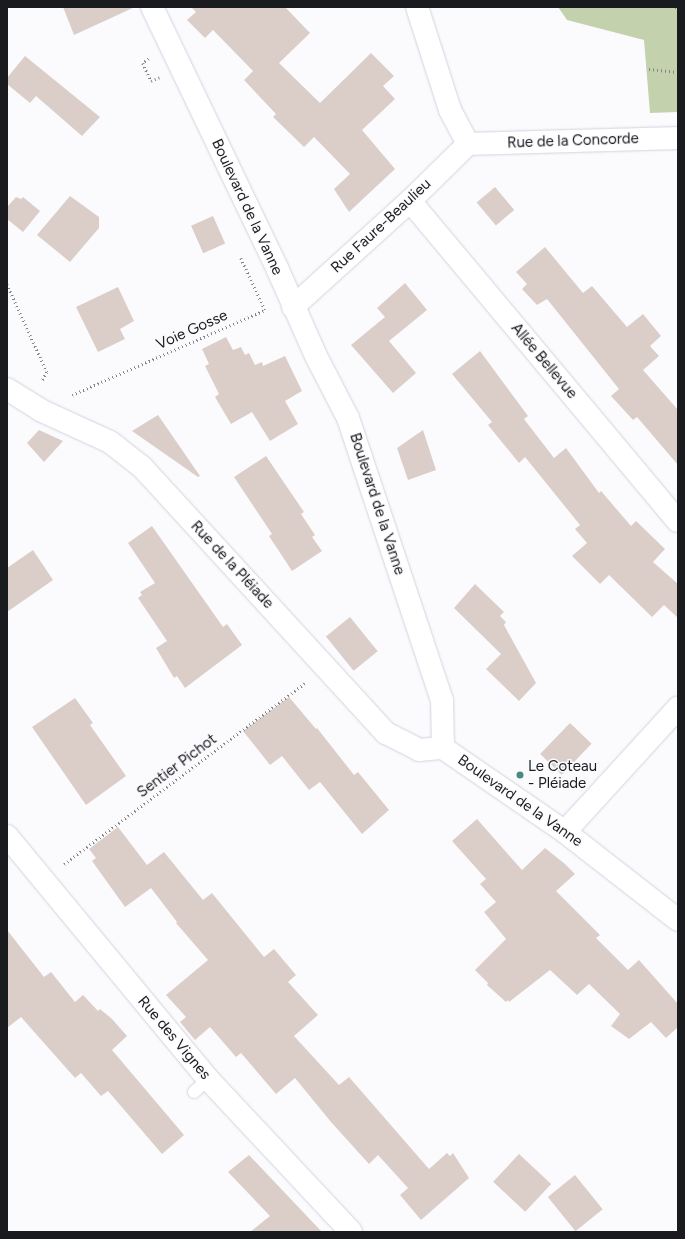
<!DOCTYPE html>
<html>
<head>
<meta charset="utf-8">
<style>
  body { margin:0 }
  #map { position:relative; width:685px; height:1239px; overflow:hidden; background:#fbfbfe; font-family:Figtree,sans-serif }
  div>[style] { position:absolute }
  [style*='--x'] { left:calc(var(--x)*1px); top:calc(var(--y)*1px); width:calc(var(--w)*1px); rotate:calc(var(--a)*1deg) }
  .green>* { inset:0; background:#c3d1ad }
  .building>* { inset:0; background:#dbcec9; transform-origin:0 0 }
  .path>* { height:2.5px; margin-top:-1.25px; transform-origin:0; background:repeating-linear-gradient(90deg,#858689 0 1px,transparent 0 4px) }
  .roads { filter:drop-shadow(0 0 1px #d2d2de) drop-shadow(0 0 1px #d2d2de) }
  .lane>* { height:12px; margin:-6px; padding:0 6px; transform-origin:6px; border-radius:6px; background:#fff }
  .street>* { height:22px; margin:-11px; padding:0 11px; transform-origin:11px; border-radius:11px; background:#fff }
  .path-bridge>* { height:2.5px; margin-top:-1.25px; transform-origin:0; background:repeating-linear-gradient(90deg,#858689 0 1px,transparent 0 4px) }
  .dots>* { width:11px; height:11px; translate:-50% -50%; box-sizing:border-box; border:2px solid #fbfbfe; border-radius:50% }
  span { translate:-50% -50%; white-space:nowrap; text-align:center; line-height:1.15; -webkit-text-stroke:3px #fbfbfe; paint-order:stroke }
  .street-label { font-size:15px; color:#1a1b1f }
  .poi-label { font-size:15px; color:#1a1b1f }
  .left { translate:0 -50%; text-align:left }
  .frame { position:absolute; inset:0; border:8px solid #1a1b1f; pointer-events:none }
</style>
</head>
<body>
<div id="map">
  <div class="green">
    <div style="clip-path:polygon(558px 7px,678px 7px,678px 112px,650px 113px,644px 40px,567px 20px)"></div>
  </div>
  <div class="building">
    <div style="clip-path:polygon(63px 7px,135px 7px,74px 35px)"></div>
    <div style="clip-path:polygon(191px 7px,285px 7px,310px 33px,279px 63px,320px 103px,371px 53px,394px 76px,383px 86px,395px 99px,362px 130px,395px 169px,349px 212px,334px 189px,350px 174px,314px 137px,304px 147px,273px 117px,276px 114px,244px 80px,253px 71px,213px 30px,205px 38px,187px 20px,196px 12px)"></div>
    <div style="clip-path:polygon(25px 56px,100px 117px,82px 136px,36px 96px,30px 103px,7px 84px,7px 78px)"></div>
    <div style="left:495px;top:187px;width:30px;height:24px;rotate:50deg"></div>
    <div style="clip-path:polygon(70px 196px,99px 217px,99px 228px,70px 262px,37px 235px)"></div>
    <div style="clip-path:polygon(16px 197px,21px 199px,23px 197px,40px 211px,23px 232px,7px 219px,7px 207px)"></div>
    <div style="left:213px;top:216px;width:30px;height:24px;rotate:66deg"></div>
    <div style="clip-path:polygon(545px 247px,583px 293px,592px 286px,627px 327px,643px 314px,661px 336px,650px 346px,659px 356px,643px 370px,678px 410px,678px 465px,637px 417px,633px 420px,611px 396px,619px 389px,547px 299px,537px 305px,522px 289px,527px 284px,516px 272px)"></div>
    <div style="clip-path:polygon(405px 283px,427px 310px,389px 341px,416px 373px,393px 393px,351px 345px,385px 317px,377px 308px)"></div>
    <div style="clip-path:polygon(118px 287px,134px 321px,120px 329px,125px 339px,98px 352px,76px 307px)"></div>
    <div style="clip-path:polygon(226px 337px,233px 350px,241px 347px,245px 355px,249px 353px,255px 365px,262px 362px,263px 366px,285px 356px,302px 391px,285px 401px,298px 424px,270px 441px,252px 412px,231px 424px,215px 397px,219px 394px,205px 366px,209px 364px,202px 349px)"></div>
    <div style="clip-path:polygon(480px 351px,528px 416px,524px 419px,554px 458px,566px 448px,599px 493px,601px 491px,631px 526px,636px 521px,665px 549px,653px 562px,678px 584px,678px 618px,664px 605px,652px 617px,609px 575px,600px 584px,572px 556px,587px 543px,575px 529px,580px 525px,525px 457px,519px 463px,488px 425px,492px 422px,452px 374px)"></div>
    <div style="clip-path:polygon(158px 415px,200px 476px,198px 477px,132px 431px)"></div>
    <div style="clip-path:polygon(39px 430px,63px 441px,44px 462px,27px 443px)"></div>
    <div style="clip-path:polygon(423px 430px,436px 470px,408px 480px,397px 448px)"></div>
    <div style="clip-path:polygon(266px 456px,304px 512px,301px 514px,315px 535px,312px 537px,322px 551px,292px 571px,269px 536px,272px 534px,234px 477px)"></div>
    <div style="clip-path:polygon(152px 526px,223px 627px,227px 624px,242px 645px,185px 688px,177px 676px,174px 678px,156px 648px,167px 641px,138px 598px,142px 595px,140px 592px,155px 583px,128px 543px)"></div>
    <div style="clip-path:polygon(33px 550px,53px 580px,7px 612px,7px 568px)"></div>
    <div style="clip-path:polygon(475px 584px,504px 612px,500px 616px,506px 622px,504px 625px,536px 683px,519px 701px,486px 669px,501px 654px,454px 608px)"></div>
    <div style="left:350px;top:617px;width:44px;height:31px;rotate:51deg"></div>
    <div style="clip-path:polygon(289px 697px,316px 729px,317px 728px,354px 775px,358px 772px,389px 810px,362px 834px,320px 782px,309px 790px,282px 756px,270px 765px,243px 731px)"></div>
    <div style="clip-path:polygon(75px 698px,93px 723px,90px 725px,126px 776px,86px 805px,32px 727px)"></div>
    <div style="left:570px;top:723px;width:30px;height:43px;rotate:44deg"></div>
    <div style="clip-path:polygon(477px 819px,522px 870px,545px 848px,565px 864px,575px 874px,556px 891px,600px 935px,596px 938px,628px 970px,639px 960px,678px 1004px,678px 1027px,666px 1038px,651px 1022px,629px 1039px,611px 1026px,620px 1014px,589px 984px,577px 995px,550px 970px,509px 1002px,508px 1000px,506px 1002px,487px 985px,488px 983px,475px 970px,506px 939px,484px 912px,496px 902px,480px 884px,486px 879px,452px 841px)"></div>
    <div style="clip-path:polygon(118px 827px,147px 865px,164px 852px,203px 900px,212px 893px,264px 957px,274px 949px,296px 975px,288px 982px,318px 1015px,294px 1036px,339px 1085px,349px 1077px,429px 1169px,447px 1153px,450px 1156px,453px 1153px,469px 1178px,421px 1220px,400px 1195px,408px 1188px,378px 1155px,369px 1164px,331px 1122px,295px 1078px,276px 1094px,241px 1053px,236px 1057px,210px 1027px,195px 1040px,180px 1022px,186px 1017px,166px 995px,208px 960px,176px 923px,177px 922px,151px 888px,125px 907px,92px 861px,96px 858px,89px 849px)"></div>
    <div style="clip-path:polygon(7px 930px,44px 977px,51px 972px,75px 1002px,83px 995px,98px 1011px,100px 1009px,112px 1019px,127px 1036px,112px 1050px,184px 1135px,162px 1154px,108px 1091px,101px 1096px,81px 1073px,75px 1078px,21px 1017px,7px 1028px)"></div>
    <div style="left:519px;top:1154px;width:44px;height:38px;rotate:43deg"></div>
    <div style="clip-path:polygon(249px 1155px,322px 1232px,250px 1232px,270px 1216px,228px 1172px)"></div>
    <div style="left:575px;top:1175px;width:44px;height:35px;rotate:51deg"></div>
  </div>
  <div class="path">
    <div style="--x:675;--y:7;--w:3;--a:18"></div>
    <div style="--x:149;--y:59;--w:7;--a:146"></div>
    <div style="--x:143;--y:63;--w:20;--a:66"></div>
    <div style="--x:649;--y:69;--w:29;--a:6"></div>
    <div style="--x:241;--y:258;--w:57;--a:65.2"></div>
    <div style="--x:7;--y:284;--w:97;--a:65.6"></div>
    <div style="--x:47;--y:372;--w:10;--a:119"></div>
    <div style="--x:72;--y:395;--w:211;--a:-23.8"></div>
    <div style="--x:64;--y:864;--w:301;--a:-36.9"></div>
  </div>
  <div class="roads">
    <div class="lane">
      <div style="--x:194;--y:1092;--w:19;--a:-43"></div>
    </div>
    <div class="street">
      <div style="--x:152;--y:7;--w:289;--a:64.4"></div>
      <div style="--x:277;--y:268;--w:96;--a:66.1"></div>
      <div style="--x:316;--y:356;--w:70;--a:62.7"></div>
      <div style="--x:348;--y:418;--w:297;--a:71.6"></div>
      <div style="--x:442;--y:700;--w:48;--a:88.8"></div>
      <div style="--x:417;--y:7;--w:108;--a:72.2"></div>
      <div style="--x:450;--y:110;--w:38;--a:62"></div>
      <div style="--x:468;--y:144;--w:210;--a:-1.6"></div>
      <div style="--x:410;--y:201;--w:417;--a:50.1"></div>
      <div style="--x:293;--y:307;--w:158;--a:-42.2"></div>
      <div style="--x:410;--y:201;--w:81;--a:-44.5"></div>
      <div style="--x:7;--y:389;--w:39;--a:32"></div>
      <div style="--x:40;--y:410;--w:77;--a:24.6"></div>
      <div style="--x:110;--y:442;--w:41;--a:38"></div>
      <div style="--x:142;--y:467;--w:361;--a:47.5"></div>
      <div style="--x:386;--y:733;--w:37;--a:27"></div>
      <div style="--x:419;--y:750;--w:24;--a:-5"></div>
      <div style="--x:443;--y:748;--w:148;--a:34.5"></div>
      <div style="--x:565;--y:832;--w:143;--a:37.9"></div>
      <div style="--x:571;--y:825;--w:159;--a:-47.6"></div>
      <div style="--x:7;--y:836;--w:315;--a:50.4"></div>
      <div style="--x:208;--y:1079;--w:209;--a:46.9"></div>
    </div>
  </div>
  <div class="path-bridge">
    <div style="--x:151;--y:81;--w:12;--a:-24"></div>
  </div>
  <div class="dots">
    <div style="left:520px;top:775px;background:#468b82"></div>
  </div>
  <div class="street-label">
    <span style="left:573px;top:141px;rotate:-2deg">Rue de la Concorde</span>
    <span style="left:247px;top:207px;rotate:65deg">Boulevard de la Vanne</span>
    <span style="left:381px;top:226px;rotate:-43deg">Rue Faure-Beaulieu</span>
    <span style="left:192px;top:330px;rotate:-24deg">Voie Gosse</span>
    <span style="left:544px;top:361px;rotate:50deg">Allée Bellevue</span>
    <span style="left:377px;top:504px;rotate:72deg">Boulevard de la Vanne</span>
    <span style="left:232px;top:565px;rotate:47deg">Rue de la Pléiade</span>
    <span style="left:177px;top:766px;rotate:-37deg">Sentier Pichot</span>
    <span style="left:520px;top:801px;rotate:35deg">Boulevard de la Vanne</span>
    <span style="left:174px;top:1038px;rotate:50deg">Rue des Vignes</span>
  </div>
  <div class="poi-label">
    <span class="left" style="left:528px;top:775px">Le Coteau<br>- Pléiade</span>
  </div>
  <div class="frame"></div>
</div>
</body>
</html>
